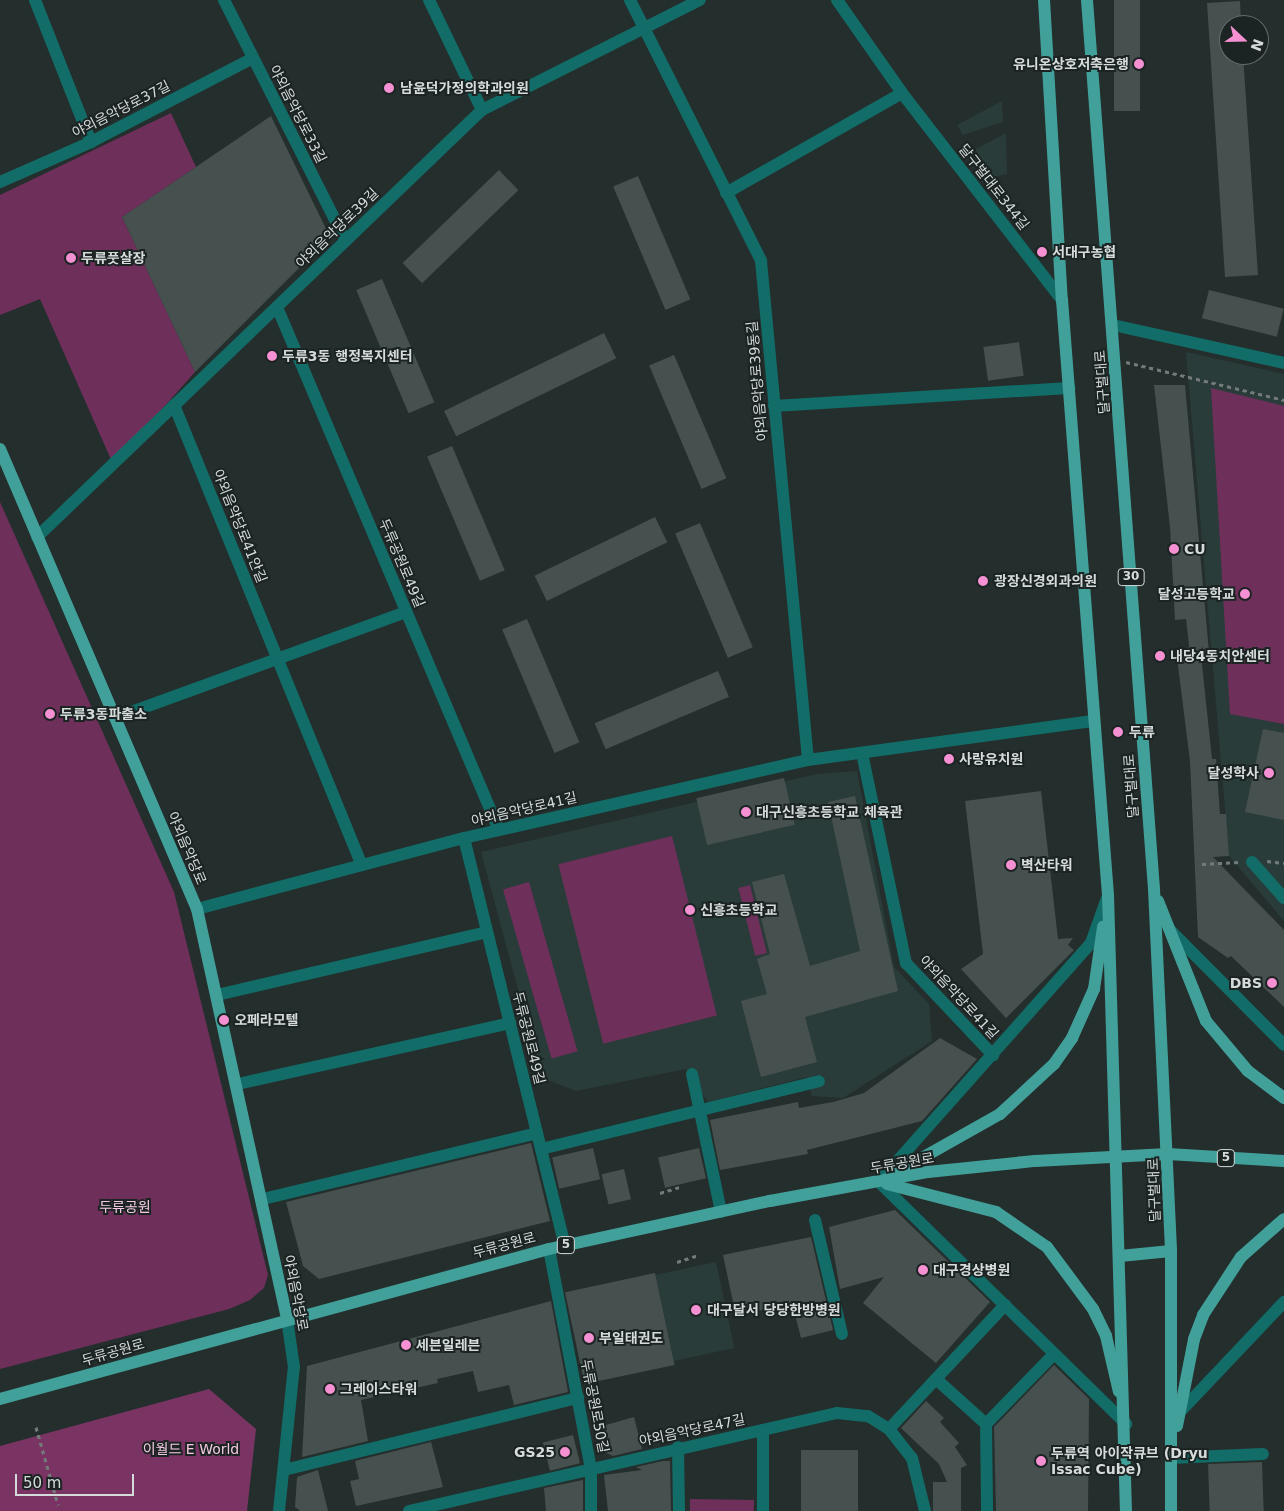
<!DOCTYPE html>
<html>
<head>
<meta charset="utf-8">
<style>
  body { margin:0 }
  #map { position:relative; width:1284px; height:1511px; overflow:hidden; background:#242e2d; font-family:"DejaVu Sans","Noto Sans KR",sans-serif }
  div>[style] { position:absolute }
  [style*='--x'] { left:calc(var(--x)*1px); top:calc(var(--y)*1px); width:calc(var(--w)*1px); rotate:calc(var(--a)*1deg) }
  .built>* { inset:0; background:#2a3c3a; transform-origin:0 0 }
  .green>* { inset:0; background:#6f2f5b; transform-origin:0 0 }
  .forest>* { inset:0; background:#793463 }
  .building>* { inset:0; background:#46504f; transform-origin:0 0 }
  .path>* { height:3px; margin-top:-1.5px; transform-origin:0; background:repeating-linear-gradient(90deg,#727b7a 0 4px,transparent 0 8px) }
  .minor>* { height:12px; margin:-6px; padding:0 6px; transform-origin:6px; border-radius:6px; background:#126c67 }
  .major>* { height:12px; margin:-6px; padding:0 6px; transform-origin:6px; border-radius:6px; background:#42a09a }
  .dots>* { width:14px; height:14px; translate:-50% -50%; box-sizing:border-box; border:2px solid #1b2423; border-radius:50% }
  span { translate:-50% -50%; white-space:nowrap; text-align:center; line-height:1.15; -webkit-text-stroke:4px #1b2423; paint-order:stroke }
  .shield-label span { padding:1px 4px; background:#1b2423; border:1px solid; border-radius:4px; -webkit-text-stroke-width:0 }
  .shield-label { font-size:12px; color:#d5dbdb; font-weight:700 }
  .poi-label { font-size:14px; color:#d5dbdb; font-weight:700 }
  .right { translate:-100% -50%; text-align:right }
  .left { translate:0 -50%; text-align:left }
  .street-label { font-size:14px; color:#d5dbdb }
  .park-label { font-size:14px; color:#f3c9e2 }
  .north { position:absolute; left:1219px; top:15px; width:50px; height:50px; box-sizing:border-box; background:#1b2423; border:1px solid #656d6d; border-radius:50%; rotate:111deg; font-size:14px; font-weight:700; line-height:20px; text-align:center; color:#d5dbdb }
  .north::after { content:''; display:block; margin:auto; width:18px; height:22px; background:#f591d2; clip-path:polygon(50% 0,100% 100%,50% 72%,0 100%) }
  .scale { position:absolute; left:15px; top:1474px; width:119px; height:22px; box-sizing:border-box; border:2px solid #d5dbdb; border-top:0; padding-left:6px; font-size:15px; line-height:18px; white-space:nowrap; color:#d5dbdb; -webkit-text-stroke:4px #1b2423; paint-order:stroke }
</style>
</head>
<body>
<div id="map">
  <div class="built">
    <div style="clip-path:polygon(1002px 101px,1003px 122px,963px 135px,957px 125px)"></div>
    <div style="clip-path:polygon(1006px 133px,1007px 174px,987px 178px,967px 154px)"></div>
    <div style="clip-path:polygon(1186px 352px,1284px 374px,1284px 921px,1229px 856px)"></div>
    <div style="clip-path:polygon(857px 771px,894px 967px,929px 1004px,932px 1041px,843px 1098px,812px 1096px,807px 1077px,708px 1102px,686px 1069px,576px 1091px,542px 1078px,481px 852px,817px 774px)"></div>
    <div style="left:716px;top:1262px;width:88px;height:62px;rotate:78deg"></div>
  </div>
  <div class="green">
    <div style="clip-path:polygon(171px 113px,196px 167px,122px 217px,195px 372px,113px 464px,40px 299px,0 315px,0 195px)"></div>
    <div style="clip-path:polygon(1211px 388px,1284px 406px,1284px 724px,1230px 714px)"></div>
    <div style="clip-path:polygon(0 502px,174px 892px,268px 1275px,264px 1288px,250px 1300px,229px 1309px,0 1369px)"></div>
    <div style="left:672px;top:836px;width:185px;height:117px;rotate:76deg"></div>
    <div style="left:529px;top:882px;width:176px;height:27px;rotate:74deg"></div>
    <div style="left:750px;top:885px;width:70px;height:12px;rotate:76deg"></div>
    <div style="left:690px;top:1499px;width:64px;height:12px;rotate:1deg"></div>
  </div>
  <div class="forest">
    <div style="clip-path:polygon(209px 1389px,256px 1429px,247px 1511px,0 1511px,0 1446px)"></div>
  </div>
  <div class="building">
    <div style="left:1114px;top:0;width:26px;height:111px"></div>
    <div style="clip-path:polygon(1240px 1px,1241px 25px,1229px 25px,1229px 55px,1243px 55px,1258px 275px,1225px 277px,1207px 3px)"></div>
    <div style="clip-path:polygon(271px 116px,330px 237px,195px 372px,122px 217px)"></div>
    <div style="left:499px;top:170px;width:28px;height:134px;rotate:46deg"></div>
    <div style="left:638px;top:176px;width:134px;height:27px;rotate:67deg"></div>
    <div style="left:382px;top:279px;width:134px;height:28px;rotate:67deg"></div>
    <div style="left:1209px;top:290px;width:77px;height:29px;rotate:14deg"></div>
    <div style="left:604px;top:333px;width:28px;height:178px;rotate:64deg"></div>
    <div style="left:1019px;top:342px;width:34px;height:36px;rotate:82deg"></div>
    <div style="left:674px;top:355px;width:134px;height:27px;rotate:67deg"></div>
    <div style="clip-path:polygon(1154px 385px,1185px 385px,1209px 652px,1190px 654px,1186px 619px,1175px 620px,1170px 527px)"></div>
    <div style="left:452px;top:446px;width:135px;height:27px;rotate:67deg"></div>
    <div style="left:655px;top:517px;width:28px;height:134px;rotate:64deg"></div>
    <div style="left:700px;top:523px;width:135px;height:27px;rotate:67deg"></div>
    <div style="left:527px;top:619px;width:134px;height:27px;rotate:67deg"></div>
    <div style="clip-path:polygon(1201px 655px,1212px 759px,1216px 759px,1220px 814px,1226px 814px,1229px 856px,1213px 857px,1284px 930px,1284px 1007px,1231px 956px,1228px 958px,1198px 937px,1190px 761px,1177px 658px)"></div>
    <div style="left:718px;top:671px;width:28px;height:134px;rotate:67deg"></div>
    <div style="clip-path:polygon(1263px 729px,1284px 733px,1284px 820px,1245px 812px)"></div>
    <div style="left:784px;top:778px;width:48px;height:90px;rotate:77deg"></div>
    <div style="clip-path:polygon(1041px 791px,1058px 939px,1073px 938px,1068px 945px,1074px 950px,1006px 1018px,961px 969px,983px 954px,965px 801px)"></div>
    <div style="clip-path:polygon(855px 796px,898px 991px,805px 1017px,817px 1062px,761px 1077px,741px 1001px,767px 994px,757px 959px,770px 954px,752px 882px,784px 874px,810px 966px,860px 951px,828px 802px)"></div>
    <div style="clip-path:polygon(940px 1038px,977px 1059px,922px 1121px,807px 1150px,808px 1154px,720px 1170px,710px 1120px,798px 1102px,799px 1108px,833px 1102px,864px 1093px)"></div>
    <div style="clip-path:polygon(531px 1143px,550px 1221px,319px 1279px,303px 1266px,286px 1202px)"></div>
    <div style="left:593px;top:1148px;width:32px;height:42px;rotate:77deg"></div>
    <div style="left:699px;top:1148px;width:31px;height:42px;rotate:77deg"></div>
    <div style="left:624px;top:1169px;width:31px;height:23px;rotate:77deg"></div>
    <div style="clip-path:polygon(895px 1210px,990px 1302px,936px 1363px,863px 1303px,884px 1277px,840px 1289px,829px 1227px)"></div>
    <div style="clip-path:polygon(811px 1237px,833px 1330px,801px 1338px,792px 1303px,736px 1316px,723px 1255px)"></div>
    <div style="left:655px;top:1273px;width:94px;height:92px;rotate:78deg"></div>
    <div style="clip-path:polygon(551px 1301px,568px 1392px,514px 1405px,509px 1385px,478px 1392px,473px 1371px,437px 1379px,438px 1383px,361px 1400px,368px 1441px,302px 1457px,307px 1366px)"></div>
    <div style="clip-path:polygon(1054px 1365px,1089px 1399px,1088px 1511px,996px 1511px,994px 1427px)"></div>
    <div style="clip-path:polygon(926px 1401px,944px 1418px,940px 1422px,959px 1443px,955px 1447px,967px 1465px,961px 1468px,961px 1511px,933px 1511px,933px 1482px,947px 1482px,939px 1464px,901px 1428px)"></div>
    <div style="clip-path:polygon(634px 1417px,642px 1449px,613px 1456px,602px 1451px,599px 1427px)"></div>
    <div style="left:573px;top:1435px;width:29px;height:31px;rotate:76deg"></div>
    <div style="clip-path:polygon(431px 1442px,443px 1487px,356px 1506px,350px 1481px,359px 1479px,355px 1461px)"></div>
    <div style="left:801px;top:1450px;width:57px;height:61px"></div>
    <div style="clip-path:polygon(663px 1461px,670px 1461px,671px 1511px,608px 1511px,604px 1475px,642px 1470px,636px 1467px)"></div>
    <div style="left:1262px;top:1462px;width:49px;height:54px;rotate:88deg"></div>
    <div style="clip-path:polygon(318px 1470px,328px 1511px,300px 1511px,295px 1507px,297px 1477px)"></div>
    <div style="clip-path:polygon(583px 1480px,583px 1511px,546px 1511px,544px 1488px)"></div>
  </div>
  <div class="path">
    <div style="--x:1126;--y:362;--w:163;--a:13.5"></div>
    <div style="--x:1267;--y:861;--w:17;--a:7"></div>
    <div style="--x:1202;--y:864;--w:37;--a:-3"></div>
    <div style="--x:660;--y:1193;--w:21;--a:-17"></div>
    <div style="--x:677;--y:1262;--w:22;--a:-18"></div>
    <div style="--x:36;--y:1427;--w:81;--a:74.2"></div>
  </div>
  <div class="minor">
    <div style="--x:35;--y:0;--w:153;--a:68.5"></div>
    <div style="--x:224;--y:0;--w:270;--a:63.2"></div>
    <div style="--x:429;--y:0;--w:122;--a:64.3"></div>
    <div style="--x:630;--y:0;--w:292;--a:63.3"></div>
    <div style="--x:761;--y:261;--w:501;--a:84.62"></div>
    <div style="--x:837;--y:0;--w:113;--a:55"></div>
    <div style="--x:902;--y:93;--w:262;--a:52.3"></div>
    <div style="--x:0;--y:182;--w:99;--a:-23.7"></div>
    <div style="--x:91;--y:142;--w:182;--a:-27.4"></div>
    <div style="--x:726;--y:193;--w:202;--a:-29.6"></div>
    <div style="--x:277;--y:307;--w:568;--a:67"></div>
    <div style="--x:1113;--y:325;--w:175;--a:12.5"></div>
    <div style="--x:174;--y:405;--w:497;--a:67.8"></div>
    <div style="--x:774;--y:406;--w:296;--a:-3.5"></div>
    <div style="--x:37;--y:537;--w:617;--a:-43.82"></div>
    <div style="--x:482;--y:110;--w:244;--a:-26.8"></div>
    <div style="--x:115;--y:718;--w:310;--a:-20"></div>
    <div style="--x:862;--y:753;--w:215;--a:78.2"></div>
    <div style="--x:906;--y:963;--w:127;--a:46.6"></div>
    <div style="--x:464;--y:838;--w:420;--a:76.1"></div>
    <div style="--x:1252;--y:862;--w:48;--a:48.4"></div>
    <div style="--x:1107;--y:898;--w:48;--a:109.6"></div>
    <div style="--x:1091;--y:943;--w:319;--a:131.6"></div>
    <div style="--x:879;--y:1182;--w:346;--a:44.4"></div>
    <div style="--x:197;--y:909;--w:276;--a:-14.9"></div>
    <div style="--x:464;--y:838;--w:353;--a:-12.8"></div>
    <div style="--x:808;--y:760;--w:287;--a:-7.8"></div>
    <div style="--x:1169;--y:929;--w:163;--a:45.2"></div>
    <div style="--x:217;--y:995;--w:277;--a:-13.1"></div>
    <div style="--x:692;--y:1074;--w:141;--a:78.1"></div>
    <div style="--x:238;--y:1084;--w:279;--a:-12.6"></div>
    <div style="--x:541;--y:1149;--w:286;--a:-13.7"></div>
    <div style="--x:263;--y:1199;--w:282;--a:-13.5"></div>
    <div style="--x:815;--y:1220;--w:117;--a:76.7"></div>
    <div style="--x:549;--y:1249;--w:224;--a:79.2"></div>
    <div style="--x:591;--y:1469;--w:42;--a:90"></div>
    <div style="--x:936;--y:1379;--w:67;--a:42"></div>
    <div style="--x:986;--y:1424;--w:87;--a:89.3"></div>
    <div style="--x:1179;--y:1413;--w:153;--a:-46.6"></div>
    <div style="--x:986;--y:1424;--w:98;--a:-45.8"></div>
    <div style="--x:889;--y:1429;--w:170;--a:-46.9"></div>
    <div style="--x:678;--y:1447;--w:64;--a:89.1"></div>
    <div style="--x:1171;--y:1458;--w:92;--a:-2.5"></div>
    <div style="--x:284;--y:1470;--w:303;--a:-13.8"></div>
    <div style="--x:279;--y:1511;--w:145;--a:-84.1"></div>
    <div style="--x:294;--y:1367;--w:49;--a:-98.3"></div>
    <div style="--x:409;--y:1511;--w:439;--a:-12.9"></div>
    <div style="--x:837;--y:1413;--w:31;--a:6"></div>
    <div style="--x:868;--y:1416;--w:25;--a:32"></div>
    <div style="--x:889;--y:1429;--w:37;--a:52"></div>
    <div style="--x:912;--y:1458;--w:55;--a:76.2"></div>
    <div style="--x:763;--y:1511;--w:81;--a:-90"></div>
  </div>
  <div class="major">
    <div style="--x:1044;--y:0;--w:301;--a:86.6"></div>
    <div style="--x:1062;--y:300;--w:597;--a:85.58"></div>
    <div style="--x:1108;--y:895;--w:616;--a:88.33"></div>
    <div style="--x:1087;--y:0;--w:892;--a:85.69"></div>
    <div style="--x:1154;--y:889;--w:362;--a:87.3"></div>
    <div style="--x:1171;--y:1251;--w:260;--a:90"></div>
    <div style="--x:0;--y:449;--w:500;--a:66.82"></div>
    <div style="--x:197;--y:909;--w:420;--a:77.6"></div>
    <div style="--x:1158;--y:901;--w:129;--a:68.2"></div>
    <div style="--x:1206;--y:1021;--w:65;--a:50"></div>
    <div style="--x:1248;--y:1071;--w:45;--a:36.9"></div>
    <div style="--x:890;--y:1176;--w:126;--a:-29.4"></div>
    <div style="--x:1000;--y:1114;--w:74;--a:-42.8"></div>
    <div style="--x:1054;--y:1064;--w:32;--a:-55"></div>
    <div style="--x:1072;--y:1038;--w:54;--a:-65.8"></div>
    <div style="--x:1094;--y:989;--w:63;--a:-81.7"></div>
    <div style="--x:887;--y:1184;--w:113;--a:14.4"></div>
    <div style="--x:996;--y:1212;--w:62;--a:34.5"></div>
    <div style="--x:1047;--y:1247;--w:77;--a:53.4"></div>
    <div style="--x:1093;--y:1309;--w:30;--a:64"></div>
    <div style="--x:1106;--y:1336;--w:57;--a:76.9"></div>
    <div style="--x:1120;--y:1256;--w:51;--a:-5.6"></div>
    <div style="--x:0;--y:1399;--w:569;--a:-15.28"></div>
    <div style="--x:549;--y:1249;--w:226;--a:-12.3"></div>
    <div style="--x:770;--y:1201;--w:161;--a:-10.4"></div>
    <div style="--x:928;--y:1172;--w:108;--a:-5.9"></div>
    <div style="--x:1035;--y:1161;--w:133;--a:-3"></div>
    <div style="--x:1168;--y:1154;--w:116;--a:3.5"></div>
    <div style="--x:1177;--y:1426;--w:89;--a:-78.9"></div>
    <div style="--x:1194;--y:1339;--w:26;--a:-69"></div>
    <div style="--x:1203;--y:1315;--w:69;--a:-56.8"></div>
    <div style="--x:1241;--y:1257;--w:57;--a:-41.5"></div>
  </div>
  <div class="dots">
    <div style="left:1139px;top:64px;background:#f591d2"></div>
    <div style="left:389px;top:88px;background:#f591d2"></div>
    <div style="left:1042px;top:252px;background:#f591d2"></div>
    <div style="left:71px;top:258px;background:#f591d2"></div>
    <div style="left:272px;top:356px;background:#f591d2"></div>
    <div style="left:1174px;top:549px;background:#f591d2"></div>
    <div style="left:983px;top:581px;background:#f591d2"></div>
    <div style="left:1245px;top:594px;background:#f591d2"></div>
    <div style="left:1160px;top:656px;background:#f591d2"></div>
    <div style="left:50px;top:714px;background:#f591d2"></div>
    <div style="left:1118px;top:732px;background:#f591d2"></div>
    <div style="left:949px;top:759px;background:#f591d2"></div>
    <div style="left:1269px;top:773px;background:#f591d2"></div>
    <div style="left:746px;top:812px;background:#f591d2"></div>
    <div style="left:1011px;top:865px;background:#f591d2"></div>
    <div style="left:690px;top:910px;background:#f591d2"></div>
    <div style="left:1272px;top:983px;background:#f591d2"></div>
    <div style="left:224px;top:1020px;background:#f591d2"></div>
    <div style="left:923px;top:1270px;background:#f591d2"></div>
    <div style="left:696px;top:1310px;background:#f591d2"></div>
    <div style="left:589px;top:1338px;background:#f591d2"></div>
    <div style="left:406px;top:1345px;background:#f591d2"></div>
    <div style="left:330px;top:1389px;background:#f591d2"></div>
    <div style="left:565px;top:1452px;background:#f591d2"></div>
    <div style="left:1041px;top:1461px;background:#f591d2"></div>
  </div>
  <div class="shield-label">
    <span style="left:1131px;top:577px">30</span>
    <span style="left:1226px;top:1158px">5</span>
    <span style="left:566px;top:1245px">5</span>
  </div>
  <div class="poi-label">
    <span class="right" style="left:1129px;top:64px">유니온상호저축은행</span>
    <span class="left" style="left:400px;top:88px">남윤덕가정의학과의원</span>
    <span class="left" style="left:1052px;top:252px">서대구농협</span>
    <span class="left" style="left:81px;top:258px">두류풋살장</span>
    <span class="left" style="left:282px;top:356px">두류3동 행정복지센터</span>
    <span class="left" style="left:1184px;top:549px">CU</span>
    <span class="left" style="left:994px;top:581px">광장신경외과의원</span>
    <span class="right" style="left:1235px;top:594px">달성고등학교</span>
    <span class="left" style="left:1170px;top:656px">내당4동치안센터</span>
    <span class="left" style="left:60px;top:714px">두류3동파출소</span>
    <span class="left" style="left:1129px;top:732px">두류</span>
    <span class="left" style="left:959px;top:759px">사랑유치원</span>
    <span class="right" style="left:1259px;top:773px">달성학사</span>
    <span class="left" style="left:756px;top:812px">대구신흥초등학교 체육관</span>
    <span class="left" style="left:1021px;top:865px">벽산타워</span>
    <span class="left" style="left:700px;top:910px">신흥초등학교</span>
    <span class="right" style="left:1262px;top:983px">DBS</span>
    <span class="left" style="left:234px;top:1020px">오페라모텔</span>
    <span class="left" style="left:933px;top:1270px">대구경상병원</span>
    <span class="left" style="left:707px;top:1310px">대구달서 당당한방병원</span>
    <span class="left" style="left:599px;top:1338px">부일태권도</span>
    <span class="left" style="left:416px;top:1345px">세븐일레븐</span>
    <span class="left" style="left:340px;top:1389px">그레이스타워</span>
    <span class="right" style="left:555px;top:1452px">GS25</span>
    <span class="left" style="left:1051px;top:1461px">두류역 아이작큐브 (Dryu<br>Issac Cube)</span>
  </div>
  <div class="street-label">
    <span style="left:121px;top:109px;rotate:-27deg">야외음악당로37길</span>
    <span style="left:298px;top:114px;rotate:63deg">야외음악당로33길</span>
    <span style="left:994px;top:187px;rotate:52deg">달구벌대로344길</span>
    <span style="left:337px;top:228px;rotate:-44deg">야외음악당로39길</span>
    <span style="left:757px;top:381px;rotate:-95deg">야외음악당로39동길</span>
    <span style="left:1102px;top:382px;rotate:-94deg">달구벌대로</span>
    <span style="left:240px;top:526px;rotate:68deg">야외음악당로41안길</span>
    <span style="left:402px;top:563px;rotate:67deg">두류공원로49길</span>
    <span style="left:1131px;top:786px;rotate:-94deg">달구벌대로</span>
    <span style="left:524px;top:809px;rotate:-13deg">야외음악당로41길</span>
    <span style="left:187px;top:848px;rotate:67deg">야외음악당로</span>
    <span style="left:959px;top:997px;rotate:47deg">야외음악당로41길</span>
    <span style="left:529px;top:1038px;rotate:76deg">두류공원로49길</span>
    <span style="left:902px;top:1163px;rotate:-10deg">두류공원로</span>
    <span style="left:1154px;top:1190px;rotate:-92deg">달구벌대로</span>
    <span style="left:504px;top:1245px;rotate:-15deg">두류공원로</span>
    <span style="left:296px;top:1293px;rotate:79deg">야외음악당로</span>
    <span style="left:113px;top:1352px;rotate:-16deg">두류공원로</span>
    <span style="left:595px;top:1406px;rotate:79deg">두류공원로50길</span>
    <span style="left:692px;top:1430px;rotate:-12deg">야외음악당로47길</span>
  </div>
  <div class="park-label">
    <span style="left:125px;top:1207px">두류공원</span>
    <span style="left:191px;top:1449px">이월드 E World</span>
  </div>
  <div class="north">N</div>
  <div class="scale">50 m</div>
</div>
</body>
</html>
